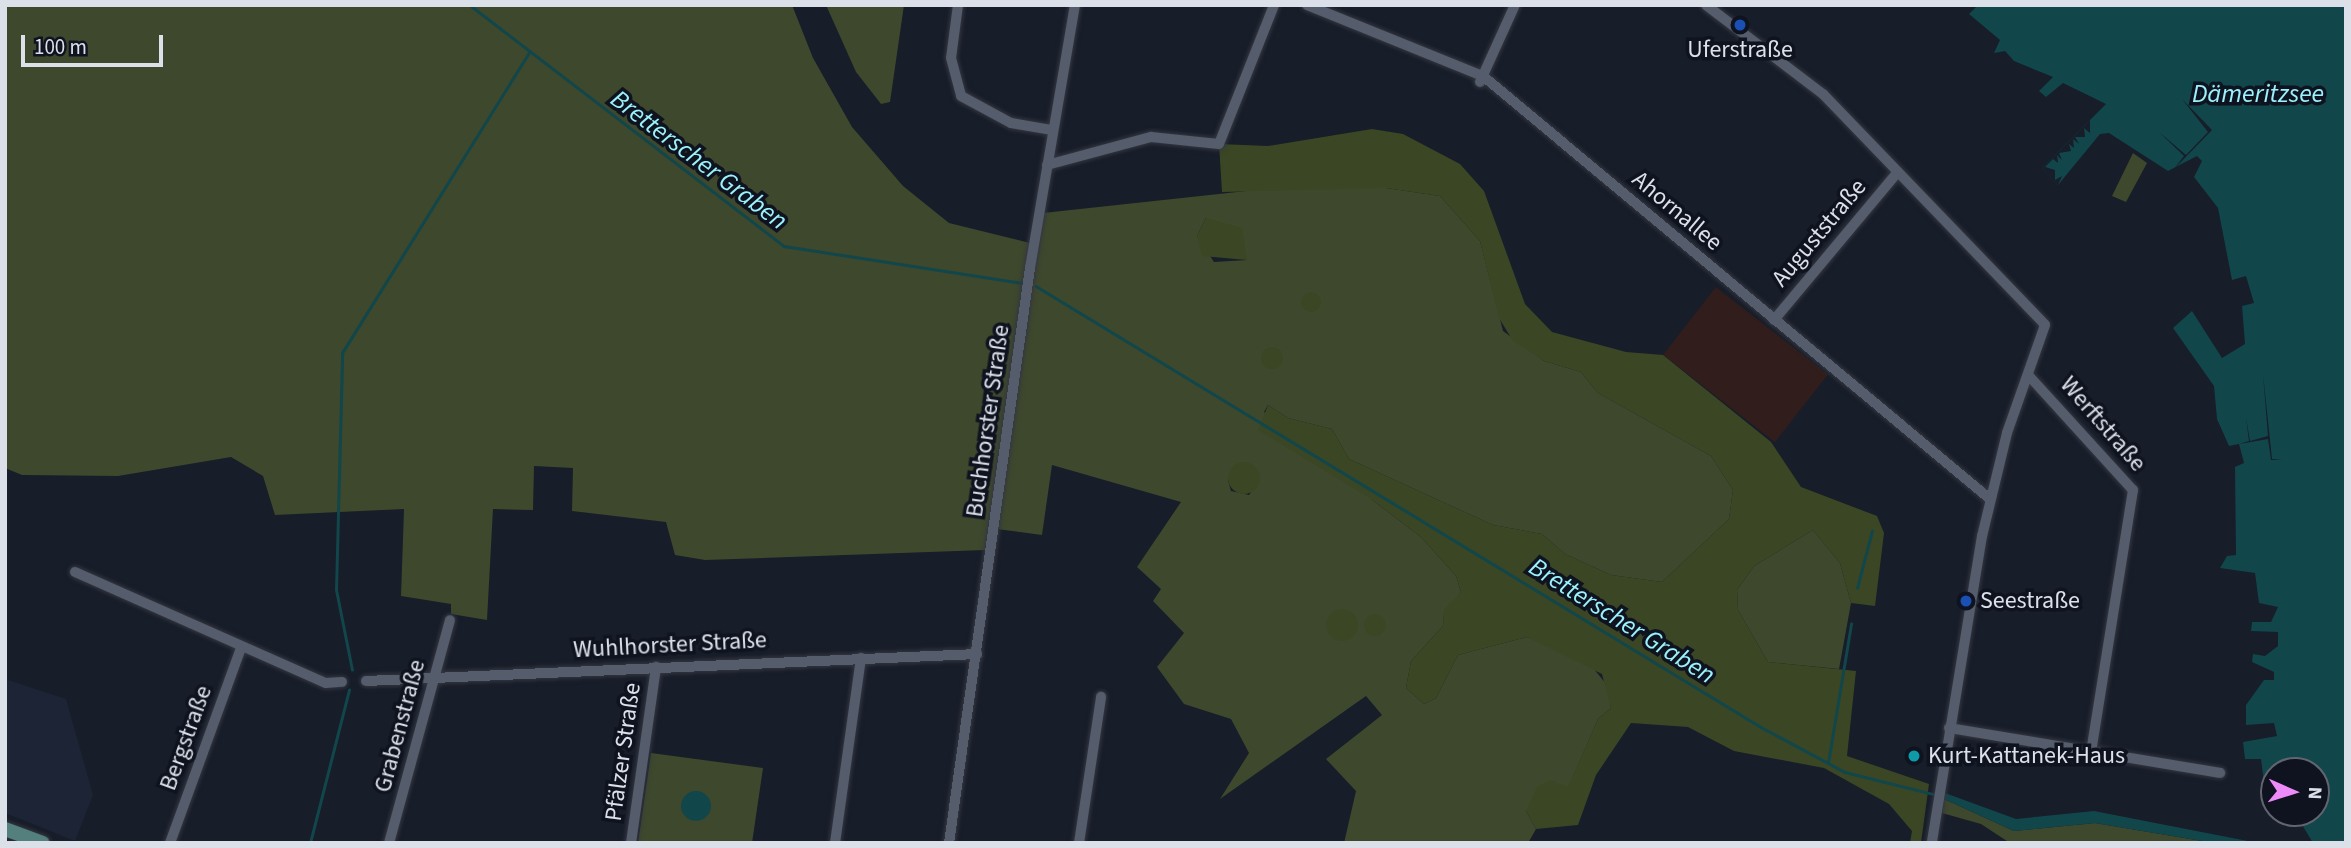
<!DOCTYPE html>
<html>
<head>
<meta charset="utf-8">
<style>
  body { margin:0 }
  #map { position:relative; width:2351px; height:848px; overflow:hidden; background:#171d29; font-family:"Source Sans 3",sans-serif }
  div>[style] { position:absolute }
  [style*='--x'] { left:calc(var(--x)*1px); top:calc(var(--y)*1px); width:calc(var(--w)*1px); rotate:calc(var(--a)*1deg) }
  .built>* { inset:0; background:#1c2436 }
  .education>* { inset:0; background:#311e1c; transform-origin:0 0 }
  .green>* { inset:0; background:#3e482d }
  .forest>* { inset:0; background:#3b4625 }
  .round { border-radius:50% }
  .water>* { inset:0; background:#11464b }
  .pier>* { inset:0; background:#171d29 }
  .stream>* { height:2.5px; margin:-1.25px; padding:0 1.25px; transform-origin:1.25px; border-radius:1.25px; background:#11464b }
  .roads { filter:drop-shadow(0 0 2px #343741) drop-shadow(0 0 2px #343741) }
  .minor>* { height:10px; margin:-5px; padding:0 5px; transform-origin:5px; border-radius:5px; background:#555c6b }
  .secondary>* { height:14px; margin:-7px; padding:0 7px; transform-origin:7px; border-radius:7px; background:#537f7c }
  .dots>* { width:19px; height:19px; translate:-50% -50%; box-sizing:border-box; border:4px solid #0e131f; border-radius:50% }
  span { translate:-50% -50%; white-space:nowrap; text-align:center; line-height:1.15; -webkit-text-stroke:7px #0e131f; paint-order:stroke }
  .poi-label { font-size:24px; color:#dce0e9 }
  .left { translate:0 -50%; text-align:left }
  .street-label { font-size:24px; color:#dce0e9 }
  .water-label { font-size:26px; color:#9cf2fc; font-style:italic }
  .frame { position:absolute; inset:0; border:7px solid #dce0e9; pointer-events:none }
  .north { position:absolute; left:2260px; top:757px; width:70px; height:70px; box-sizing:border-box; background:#0e131f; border:2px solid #606570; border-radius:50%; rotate:93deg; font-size:19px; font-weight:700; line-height:28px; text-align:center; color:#dce0e9 }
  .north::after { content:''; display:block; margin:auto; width:24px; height:32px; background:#ed8cf9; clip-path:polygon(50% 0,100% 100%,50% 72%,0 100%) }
  .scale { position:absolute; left:21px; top:35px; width:142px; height:32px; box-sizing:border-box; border:4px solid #dce0e9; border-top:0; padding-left:9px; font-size:21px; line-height:24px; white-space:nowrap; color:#dce0e9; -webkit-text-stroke:5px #0e131f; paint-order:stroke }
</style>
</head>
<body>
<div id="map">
  <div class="built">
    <div style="clip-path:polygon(5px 679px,66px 699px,93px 795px,75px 841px,5px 813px)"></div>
  </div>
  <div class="education">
    <div style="left:1716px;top:287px;width:142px;height:86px;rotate:38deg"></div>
  </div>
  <div class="green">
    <div style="clip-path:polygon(evenodd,5px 5px,792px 5px,813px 58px,852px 127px,903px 186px,949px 223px,1034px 244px,1043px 213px,1274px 188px,1386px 188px,1440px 196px,1480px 241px,1503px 331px,1544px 361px,1581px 372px,1598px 393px,1711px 456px,1733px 490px,1729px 519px,1662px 582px,1611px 575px,1565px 554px,1542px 534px,1493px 525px,1349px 459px,1332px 429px,1288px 418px,1268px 405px,1264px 412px,1876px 790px,1371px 499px,1421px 537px,1456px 576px,1461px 592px,1444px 613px,1443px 626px,1411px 661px,1406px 688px,1424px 704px,1436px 698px,1458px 655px,1527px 637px,1589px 663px,1607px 685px,1611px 708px,1598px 719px,1568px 788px,1526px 811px,1536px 829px,1528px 843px,1344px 843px,1356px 791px,1326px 759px,1382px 715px,1366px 696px,1220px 799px,1249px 753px,1231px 719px,1184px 704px,1157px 667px,1184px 633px,1153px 601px,1161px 589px,1137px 567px,1181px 502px,1052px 465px,1042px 535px,989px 528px,985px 550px,705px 560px,675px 555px,666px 522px,572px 511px,573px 468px,534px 466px,533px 510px,493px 509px,487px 620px,451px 614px,451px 604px,401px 596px,404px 509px,275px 515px,263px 476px,231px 457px,118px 476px,22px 475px,5px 468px,5px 5px,1206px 218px,1247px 260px,1214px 262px,1197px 236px,1206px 218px,5px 5px,1237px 464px,1259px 480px,1249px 495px,1231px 491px,1228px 480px,1237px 464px)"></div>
    <div style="clip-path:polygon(826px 5px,904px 5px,890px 102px,881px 104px,856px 72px)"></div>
    <div style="clip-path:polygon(2133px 153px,2147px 163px,2126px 202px,2112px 196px)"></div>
    <div style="clip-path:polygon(1813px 530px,1840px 563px,1851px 603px,1839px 669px,1768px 662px,1738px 610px,1737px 590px,1754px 566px)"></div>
    <div style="clip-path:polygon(651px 753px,763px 768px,752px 843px,638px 843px)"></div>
    <div style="clip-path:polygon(1944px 799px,2014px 831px,2095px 823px,2214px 843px,2010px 843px,1981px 824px,1942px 813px)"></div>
  </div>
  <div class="forest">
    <div style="clip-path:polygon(1372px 129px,1403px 134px,1460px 164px,1484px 191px,1525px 304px,1552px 332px,1626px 352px,1663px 355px,1771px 442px,1801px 487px,1877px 516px,1884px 533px,1875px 606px,1851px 603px,1840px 563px,1813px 530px,1754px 566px,1737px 590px,1738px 610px,1768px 662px,1856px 671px,1847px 756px,1929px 784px,1921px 843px,1910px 843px,1912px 831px,1889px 804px,1824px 768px,1734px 751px,1688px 727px,1631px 723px,1596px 775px,1578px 825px,1536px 829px,1526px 811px,1537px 787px,1550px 780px,1568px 787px,1598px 719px,1611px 708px,1602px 674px,1527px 637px,1458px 655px,1436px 698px,1424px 704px,1406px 688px,1411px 661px,1443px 626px,1444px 609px,1461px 592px,1456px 576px,1421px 537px,1371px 499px,1258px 430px,1268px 405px,1288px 418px,1332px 429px,1349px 459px,1493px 525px,1542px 534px,1565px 554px,1611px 575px,1662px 582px,1729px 519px,1733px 490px,1711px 456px,1598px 393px,1581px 372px,1544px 361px,1513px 341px,1499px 318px,1480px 241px,1440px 196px,1386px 188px,1222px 192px,1219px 144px,1268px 146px)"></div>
    <div style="clip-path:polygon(1206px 218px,1242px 228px,1247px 260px,1202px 256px,1197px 236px)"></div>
    <div class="round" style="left:1301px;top:292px;width:20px;height:20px"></div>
    <div class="round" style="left:1261px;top:347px;width:22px;height:22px"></div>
    <div class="round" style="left:1228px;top:462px;width:32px;height:32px"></div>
    <div class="round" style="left:1326px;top:609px;width:32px;height:32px"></div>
    <div class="round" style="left:1364px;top:614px;width:22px;height:22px"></div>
  </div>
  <div class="water">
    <div style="clip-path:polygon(1978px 5px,2346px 5px,2346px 843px,2313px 843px,2295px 813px,2316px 813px,2316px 771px,2274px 771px,2274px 791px,2265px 790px,2261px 759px,2245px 759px,2243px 742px,2277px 736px,2274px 723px,2246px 725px,2246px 705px,2264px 680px,2274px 680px,2274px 672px,2252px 662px,2253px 654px,2265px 656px,2278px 646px,2278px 632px,2251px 631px,2252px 622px,2271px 622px,2278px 607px,2259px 603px,2255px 573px,2220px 568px,2227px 556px,2236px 555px,2235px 467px,2244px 463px,2239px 444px,2229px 446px,2217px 419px,2214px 386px,2173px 328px,2192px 311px,2222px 358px,2245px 344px,2242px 306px,2254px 303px,2246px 276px,2232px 280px,2218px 208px,2194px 177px,2202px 161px,2197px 156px,2168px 171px,2109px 133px,2100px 134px,2058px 185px,2042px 168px,2106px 104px,2063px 83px,2046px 97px,2039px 91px,2053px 77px,2014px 61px,2005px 51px,1994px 53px,2000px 40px,1969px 14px)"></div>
    <div class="round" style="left:681px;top:791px;width:30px;height:30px"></div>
    <div style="clip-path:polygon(1945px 793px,2016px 819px,2094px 811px,2258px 843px,2214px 843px,2095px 823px,2014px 831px,1944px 799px)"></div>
  </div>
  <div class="pier">
    <div style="clip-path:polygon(2182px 99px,2212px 130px,2174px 169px,2184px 156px,2159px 132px,2186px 155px,2208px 132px)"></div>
    <div style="clip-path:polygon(2090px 120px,2090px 133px,2084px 128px,2085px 137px,2075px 137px,2079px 144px,2073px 139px,2074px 148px,2069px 144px,2071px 151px,2059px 153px,2062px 160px,2057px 155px,2058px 163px,2053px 159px,2045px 167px,2055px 170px,2055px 180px,2062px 176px,2058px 185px,2042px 168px)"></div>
    <div style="clip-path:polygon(2263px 374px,2272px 459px,2282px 460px,2271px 460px,2268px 439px,2239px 444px,2249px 441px,2246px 418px,2250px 441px,2268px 436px)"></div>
  </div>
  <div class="stream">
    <div style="--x:470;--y:5;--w:396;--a:37.5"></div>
    <div style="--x:784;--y:246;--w:241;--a:8.8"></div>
    <div style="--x:1036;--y:286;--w:849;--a:31.31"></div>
    <div style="--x:1761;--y:727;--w:95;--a:28.2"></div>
    <div style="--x:1845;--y:772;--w:95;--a:14"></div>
    <div style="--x:1857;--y:588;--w:59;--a:-75.3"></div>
    <div style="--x:352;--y:670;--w:82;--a:-101.3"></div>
    <div style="--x:336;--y:590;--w:237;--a:-88.5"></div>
    <div style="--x:342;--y:353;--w:354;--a:-58.1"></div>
    <div style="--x:1828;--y:763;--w:141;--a:-80.6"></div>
    <div style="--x:310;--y:843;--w:158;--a:-75.7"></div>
  </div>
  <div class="roads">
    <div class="minor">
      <div style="--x:958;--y:5;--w:53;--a:97.5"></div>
      <div style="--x:951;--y:58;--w:39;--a:75"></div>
      <div style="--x:961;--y:96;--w:57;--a:28.4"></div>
      <div style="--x:1011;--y:123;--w:42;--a:9.7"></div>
      <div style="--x:1307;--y:5;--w:190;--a:22"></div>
      <div style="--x:1483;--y:76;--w:660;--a:39.84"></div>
      <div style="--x:1706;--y:5;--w:147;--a:37.3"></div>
      <div style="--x:1823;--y:94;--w:320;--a:46.1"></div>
      <div style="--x:2045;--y:325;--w:114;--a:109.4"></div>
      <div style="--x:2007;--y:433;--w:106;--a:103.6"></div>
      <div style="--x:1982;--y:536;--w:311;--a:99.3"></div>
      <div style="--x:1480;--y:82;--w:85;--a:-65.6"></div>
      <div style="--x:1047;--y:165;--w:108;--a:-15.1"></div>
      <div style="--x:1151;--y:137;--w:68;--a:5.9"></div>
      <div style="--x:1219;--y:144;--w:149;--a:-68.4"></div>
      <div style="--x:1774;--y:320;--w:192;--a:-50.1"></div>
      <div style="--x:2030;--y:377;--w:153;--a:47.7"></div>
      <div style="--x:2133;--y:490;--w:266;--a:99.1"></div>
      <div style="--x:75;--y:572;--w:274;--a:23.9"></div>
      <div style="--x:326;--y:683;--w:16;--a:-4"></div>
      <div style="--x:366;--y:681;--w:612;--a:-2.53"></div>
      <div style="--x:1949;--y:728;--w:275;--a:9.4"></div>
      <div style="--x:170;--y:843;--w:208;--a:-70"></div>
      <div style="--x:389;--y:843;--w:231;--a:-74.7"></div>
      <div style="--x:631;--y:843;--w:178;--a:-81.9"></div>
      <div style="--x:835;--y:843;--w:187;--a:-82"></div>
      <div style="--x:949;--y:843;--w:581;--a:-81.98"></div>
      <div style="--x:1030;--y:268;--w:267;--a:-80.3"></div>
      <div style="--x:1079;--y:843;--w:148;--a:-81.4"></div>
    </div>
    <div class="secondary">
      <div style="--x:5;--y:829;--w:40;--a:20.2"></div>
    </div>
  </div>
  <div class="dots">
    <div style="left:1740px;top:25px;background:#1a4fb4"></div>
    <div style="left:1966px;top:601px;background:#1a4fb4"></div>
    <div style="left:1914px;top:756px;background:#0f9aa8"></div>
  </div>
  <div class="poi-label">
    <span style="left:1740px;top:50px">Uferstraße</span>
    <span class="left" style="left:1980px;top:601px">Seestraße</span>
    <span class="left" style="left:1928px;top:756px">Kurt-Kattanek-Haus</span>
  </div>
  <div class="street-label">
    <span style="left:1677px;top:211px;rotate:40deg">Ahornallee</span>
    <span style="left:1819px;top:233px;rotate:-50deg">Auguststraße</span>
    <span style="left:988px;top:421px;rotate:-82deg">Buchhorster Straße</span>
    <span style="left:2103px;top:424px;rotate:49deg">Werftstraße</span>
    <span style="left:670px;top:645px;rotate:-3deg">Wuhlhorster Straße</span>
    <span style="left:400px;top:726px;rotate:-75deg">Grabenstraße</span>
    <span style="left:186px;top:738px;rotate:-70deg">Bergstraße</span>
    <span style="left:623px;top:752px;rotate:-82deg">Pfälzer Straße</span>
  </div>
  <div class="water-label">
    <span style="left:2258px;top:94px">Dämeritzsee</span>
    <span style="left:699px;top:160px;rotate:37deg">Bretterscher Graben</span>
    <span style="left:1622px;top:621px;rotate:32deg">Bretterscher Graben</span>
  </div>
  <div class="frame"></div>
  <div class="north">N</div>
  <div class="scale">100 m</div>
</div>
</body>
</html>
